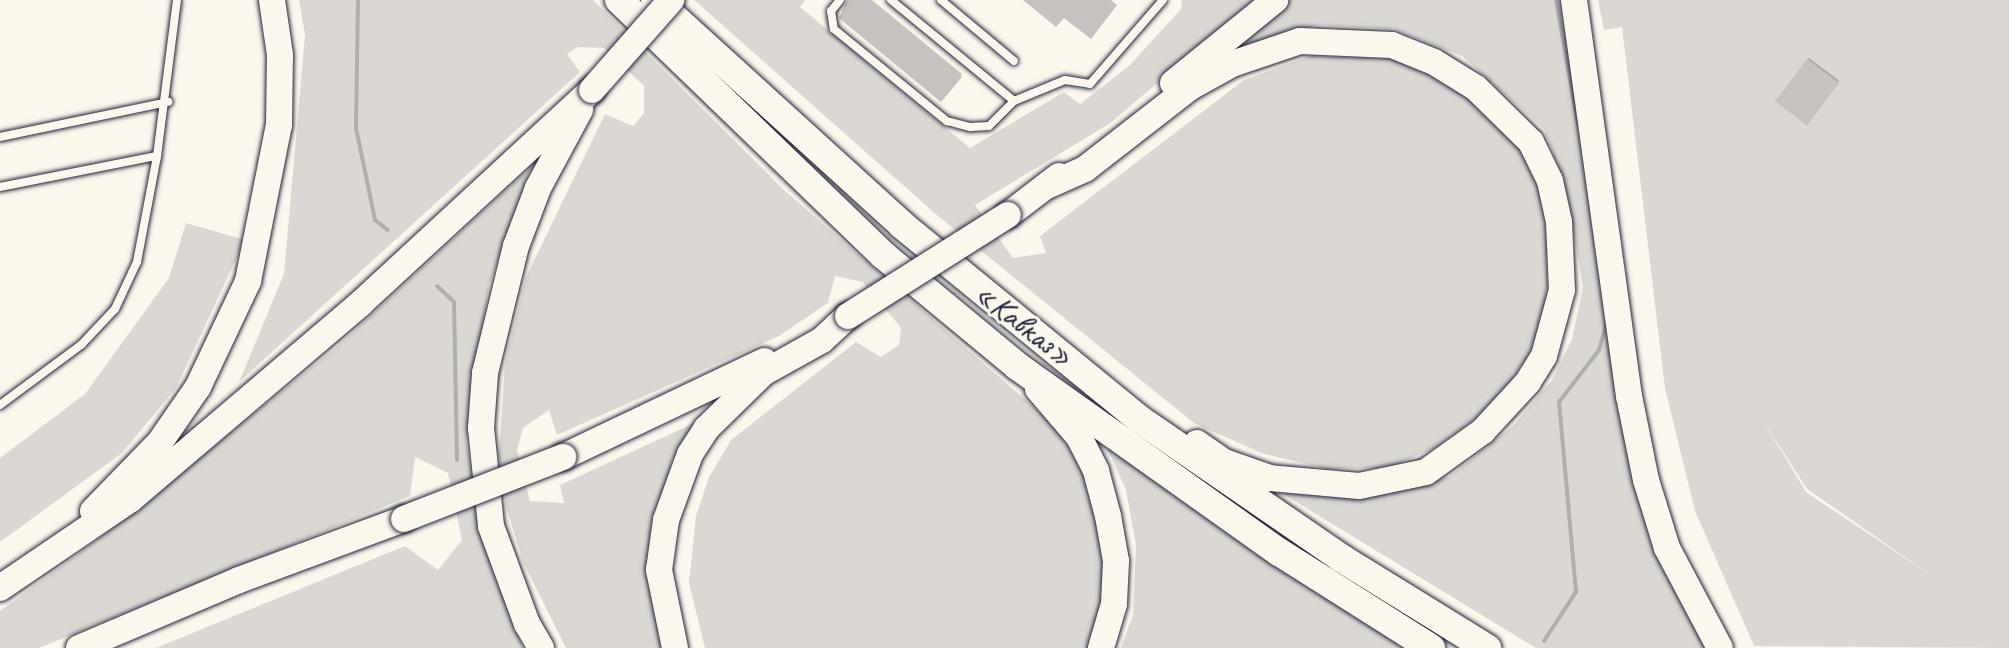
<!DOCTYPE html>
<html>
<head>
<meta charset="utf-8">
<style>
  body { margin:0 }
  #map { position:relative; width:2009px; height:648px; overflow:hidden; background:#fbf7ec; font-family:Caveat,sans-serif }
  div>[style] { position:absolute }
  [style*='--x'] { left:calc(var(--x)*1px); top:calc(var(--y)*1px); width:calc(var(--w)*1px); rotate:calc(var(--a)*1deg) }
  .green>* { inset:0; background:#dbd8d3 }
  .shadow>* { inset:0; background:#0003; transform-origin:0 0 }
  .stream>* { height:4px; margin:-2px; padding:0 2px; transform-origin:2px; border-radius:2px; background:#b1aeb0 }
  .building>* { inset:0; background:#c6c2c0; transform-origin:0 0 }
  .roads { filter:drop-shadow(0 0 2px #22223b) drop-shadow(0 0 2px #22223b) }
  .service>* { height:8px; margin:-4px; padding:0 4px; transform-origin:4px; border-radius:4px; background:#fbf7ec }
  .primary>* { height:26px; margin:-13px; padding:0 13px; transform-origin:13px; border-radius:13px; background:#fbf7ec }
  .trunk>* { height:28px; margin:-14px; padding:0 14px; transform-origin:14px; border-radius:14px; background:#fbf7ec }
  .bridges { filter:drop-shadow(0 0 2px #22223b) drop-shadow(0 0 2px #22223b) }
  .primary-bridge>* { height:26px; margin:-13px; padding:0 13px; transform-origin:13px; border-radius:13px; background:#fbf7ec }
  span { translate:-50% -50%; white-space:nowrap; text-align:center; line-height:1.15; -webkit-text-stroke:6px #fbf7ec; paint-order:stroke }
  .street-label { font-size:32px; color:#22223b }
</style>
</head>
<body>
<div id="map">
  <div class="green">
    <div style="clip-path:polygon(299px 0,593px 0,784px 190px,1053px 424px,1085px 471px,1109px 538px,1109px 598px,1095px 648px,705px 648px,689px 583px,696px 516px,709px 477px,731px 440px,856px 342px,881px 357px,899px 345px,901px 328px,863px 282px,835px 276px,828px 303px,779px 336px,557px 435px,549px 410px,523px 428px,517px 450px,530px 501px,564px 503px,560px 485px,705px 418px,672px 459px,658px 520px,651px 599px,666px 648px,566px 648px,523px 562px,507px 510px,499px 455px,505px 364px,526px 277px,605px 114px,633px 126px,644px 113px,644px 86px,604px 48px,578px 47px,567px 54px,580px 72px,239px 382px,284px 274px,305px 35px)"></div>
    <div style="clip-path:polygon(694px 0,805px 0,800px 7px,970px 148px,1064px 92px,1080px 104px,1130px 65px,1181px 9px,1182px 0,1256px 0,1109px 124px,975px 205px,1013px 258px,1046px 253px,1040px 236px,1244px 80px,1310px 56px,1395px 58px,1454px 85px,1524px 151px,1542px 197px,1548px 249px,1547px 298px,1531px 352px,1502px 394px,1472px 421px,1433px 449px,1387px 468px,1328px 469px,1261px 453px,1194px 423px,938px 216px)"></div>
    <div style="clip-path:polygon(1287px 0,1567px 0,1636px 475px,1710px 648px,1536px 648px,1270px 486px,1379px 492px,1449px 477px,1512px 427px,1552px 380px,1572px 339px,1583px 287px,1565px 182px,1544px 129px,1462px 56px,1394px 29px,1316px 25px,1237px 51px,1233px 47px)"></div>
    <div style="clip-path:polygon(evenodd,1598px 0,2009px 0,2009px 648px,1754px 646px,1695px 511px,1665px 388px,1622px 27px,1604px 30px,1598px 0,1764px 422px,1807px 489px,1935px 578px,1806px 492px,1764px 422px)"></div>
    <div style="clip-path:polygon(530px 168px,489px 285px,466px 441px,483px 539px,523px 648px,156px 648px,405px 546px,438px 570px,462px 540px,448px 473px,415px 457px,410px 496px,39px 648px,0 648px,0 611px,97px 540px,337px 347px)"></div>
    <div style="clip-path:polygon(186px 223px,245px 240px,176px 388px,122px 453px,0 542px,0 458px,85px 394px,169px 278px)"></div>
    <div style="clip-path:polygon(1104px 441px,1413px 648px,1121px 648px,1133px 615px,1136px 545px,1126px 490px)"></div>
  </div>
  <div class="shadow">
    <div style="clip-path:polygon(852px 0,872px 0,962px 74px,941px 100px)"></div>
    <div style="left:1809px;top:58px;width:38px;height:54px;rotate:37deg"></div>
  </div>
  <div class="stream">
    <div style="--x:358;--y:0;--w:128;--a:90.9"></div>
    <div style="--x:356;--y:128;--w:94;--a:78.3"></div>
    <div style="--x:375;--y:220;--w:16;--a:38"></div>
    <div style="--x:1556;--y:0;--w:126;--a:79.9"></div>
    <div style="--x:437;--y:286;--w:23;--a:43"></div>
    <div style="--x:454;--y:302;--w:158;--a:88.9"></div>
    <div style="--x:1544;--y:641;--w:59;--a:-56.9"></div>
    <div style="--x:1576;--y:592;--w:191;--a:-95.1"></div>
    <div style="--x:1559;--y:402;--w:66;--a:-52.4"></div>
    <div style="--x:1599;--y:350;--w:29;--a:-74"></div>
  </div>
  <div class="building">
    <div style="clip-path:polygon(847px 0,869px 0,962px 77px,941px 102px,839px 18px)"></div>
    <div style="clip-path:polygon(1023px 0,1111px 0,1117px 5px,1091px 39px,1064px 18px,1056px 27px)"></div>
    <div style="left:1807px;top:59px;width:40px;height:53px;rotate:37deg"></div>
  </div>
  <div class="roads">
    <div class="service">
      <div style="--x:840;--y:0;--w:14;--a:129"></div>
      <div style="--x:831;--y:11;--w:18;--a:81"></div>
      <div style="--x:834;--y:29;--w:146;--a:39.2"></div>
      <div style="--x:947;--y:121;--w:24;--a:15"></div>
      <div style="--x:970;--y:127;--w:19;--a:-3"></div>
      <div style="--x:989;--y:126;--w:35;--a:-45"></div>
      <div style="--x:1014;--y:101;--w:55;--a:-22.4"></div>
      <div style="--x:1065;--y:80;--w:25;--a:9"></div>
      <div style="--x:1090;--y:84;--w:111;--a:-49"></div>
      <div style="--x:891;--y:0;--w:159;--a:39.4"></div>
      <div style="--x:941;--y:0;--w:95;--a:39.9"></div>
      <div style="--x:0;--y:137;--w:172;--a:-11.8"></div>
      <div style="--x:0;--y:187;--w:160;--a:-11.2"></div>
      <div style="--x:157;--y:156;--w:157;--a:-82.7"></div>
      <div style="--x:0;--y:405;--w:102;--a:-36.6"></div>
      <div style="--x:82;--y:344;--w:48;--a:-46.7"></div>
      <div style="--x:115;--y:309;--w:52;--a:-64.9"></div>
      <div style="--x:137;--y:262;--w:108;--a:-79.3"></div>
    </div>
    <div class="primary">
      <div style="--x:1574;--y:0;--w:400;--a:82.1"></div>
      <div style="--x:1629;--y:396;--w:86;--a:78.6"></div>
      <div style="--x:1646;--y:480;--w:71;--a:72.8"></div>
      <div style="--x:1667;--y:548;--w:113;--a:62.1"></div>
      <div style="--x:1173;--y:83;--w:132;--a:-39.1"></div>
      <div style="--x:1047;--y:186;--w:42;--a:-24.1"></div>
      <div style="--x:1085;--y:169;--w:132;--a:-37.9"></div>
      <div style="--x:1189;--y:88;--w:49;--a:-29.2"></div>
      <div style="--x:1232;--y:64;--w:72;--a:-18.7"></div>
      <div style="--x:1300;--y:41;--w:92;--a:2.5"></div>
      <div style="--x:1392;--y:45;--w:45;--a:22"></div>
      <div style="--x:1434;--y:62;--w:49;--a:31.8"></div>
      <div style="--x:1476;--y:88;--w:77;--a:44.5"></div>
      <div style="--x:1531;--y:142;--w:43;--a:64"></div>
      <div style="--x:1550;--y:181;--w:42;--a:77.6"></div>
      <div style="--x:1559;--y:222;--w:68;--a:87.5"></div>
      <div style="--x:1562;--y:290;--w:68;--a:105.3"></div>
      <div style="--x:1544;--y:356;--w:31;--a:122"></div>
      <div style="--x:1528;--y:382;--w:67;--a:132.6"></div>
      <div style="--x:1483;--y:431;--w:70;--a:144.3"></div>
      <div style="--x:1426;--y:472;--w:68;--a:168.2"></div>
      <div style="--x:1359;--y:486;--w:89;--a:-174.9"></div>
      <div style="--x:1270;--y:478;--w:49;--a:-160.8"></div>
      <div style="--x:1224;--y:462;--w:33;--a:-145"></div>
      <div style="--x:1008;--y:215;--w:64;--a:-37.4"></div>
      <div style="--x:1038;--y:389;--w:63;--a:49.5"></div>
      <div style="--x:1079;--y:437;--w:38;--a:63"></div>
      <div style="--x:1096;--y:471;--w:47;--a:75.1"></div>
      <div style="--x:1108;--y:516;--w:46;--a:79.9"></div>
      <div style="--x:1116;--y:561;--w:43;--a:92.7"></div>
      <div style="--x:1114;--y:604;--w:46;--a:106.5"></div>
      <div style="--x:563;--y:457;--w:223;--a:-25.5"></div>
      <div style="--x:93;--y:511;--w:96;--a:-45.8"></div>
      <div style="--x:160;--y:442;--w:67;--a:-55.4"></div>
      <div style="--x:198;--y:387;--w:117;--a:-64.7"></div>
      <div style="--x:248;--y:281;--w:159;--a:-78.8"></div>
      <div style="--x:279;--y:125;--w:70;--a:-89.2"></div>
      <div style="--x:280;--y:55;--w:56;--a:-98.3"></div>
      <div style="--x:0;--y:588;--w:158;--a:-34.2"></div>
      <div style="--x:131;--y:499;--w:301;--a:-40.4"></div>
      <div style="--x:360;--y:304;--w:316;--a:-42.7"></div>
      <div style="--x:79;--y:648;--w:174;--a:-23"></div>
      <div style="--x:239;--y:580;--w:176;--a:-20.3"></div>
      <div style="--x:541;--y:648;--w:28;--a:-120"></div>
      <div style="--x:527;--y:624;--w:104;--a:-110.2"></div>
      <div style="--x:491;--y:526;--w:99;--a:-95.8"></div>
      <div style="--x:481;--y:428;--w:55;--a:-85.8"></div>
      <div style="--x:485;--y:373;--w:131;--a:-76.3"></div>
      <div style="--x:516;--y:246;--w:62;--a:-69.2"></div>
      <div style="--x:538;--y:188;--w:89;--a:-61.7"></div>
      <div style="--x:675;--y:648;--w:80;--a:-101.6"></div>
      <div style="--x:659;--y:570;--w:50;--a:-82"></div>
      <div style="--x:666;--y:520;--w:70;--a:-70"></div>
      <div style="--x:690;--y:454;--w:30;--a:-57"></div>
      <div style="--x:706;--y:429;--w:80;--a:-44.5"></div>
      <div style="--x:763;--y:373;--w:68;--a:-29.2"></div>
      <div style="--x:822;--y:340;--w:35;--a:-43"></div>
    </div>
    <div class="trunk">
      <div style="--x:619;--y:0;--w:367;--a:44"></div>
      <div style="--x:883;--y:255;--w:174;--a:39.6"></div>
      <div style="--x:1017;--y:366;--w:321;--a:35.4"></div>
      <div style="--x:1279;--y:552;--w:180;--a:32.3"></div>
      <div style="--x:655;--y:0;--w:334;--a:42.3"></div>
      <div style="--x:902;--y:225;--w:306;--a:39.3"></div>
      <div style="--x:1139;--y:419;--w:245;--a:34.5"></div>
      <div style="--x:1341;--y:558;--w:172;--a:31.7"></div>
    </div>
  </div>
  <div class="bridges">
    <div class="primary-bridge">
      <div style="--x:592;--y:90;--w:120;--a:-48.7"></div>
      <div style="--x:848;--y:316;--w:189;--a:-32.3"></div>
      <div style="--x:404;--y:519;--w:171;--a:-21.3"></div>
    </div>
  </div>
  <div class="street-label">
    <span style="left:1024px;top:325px;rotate:38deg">«Кавказ»</span>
  </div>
</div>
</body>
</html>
